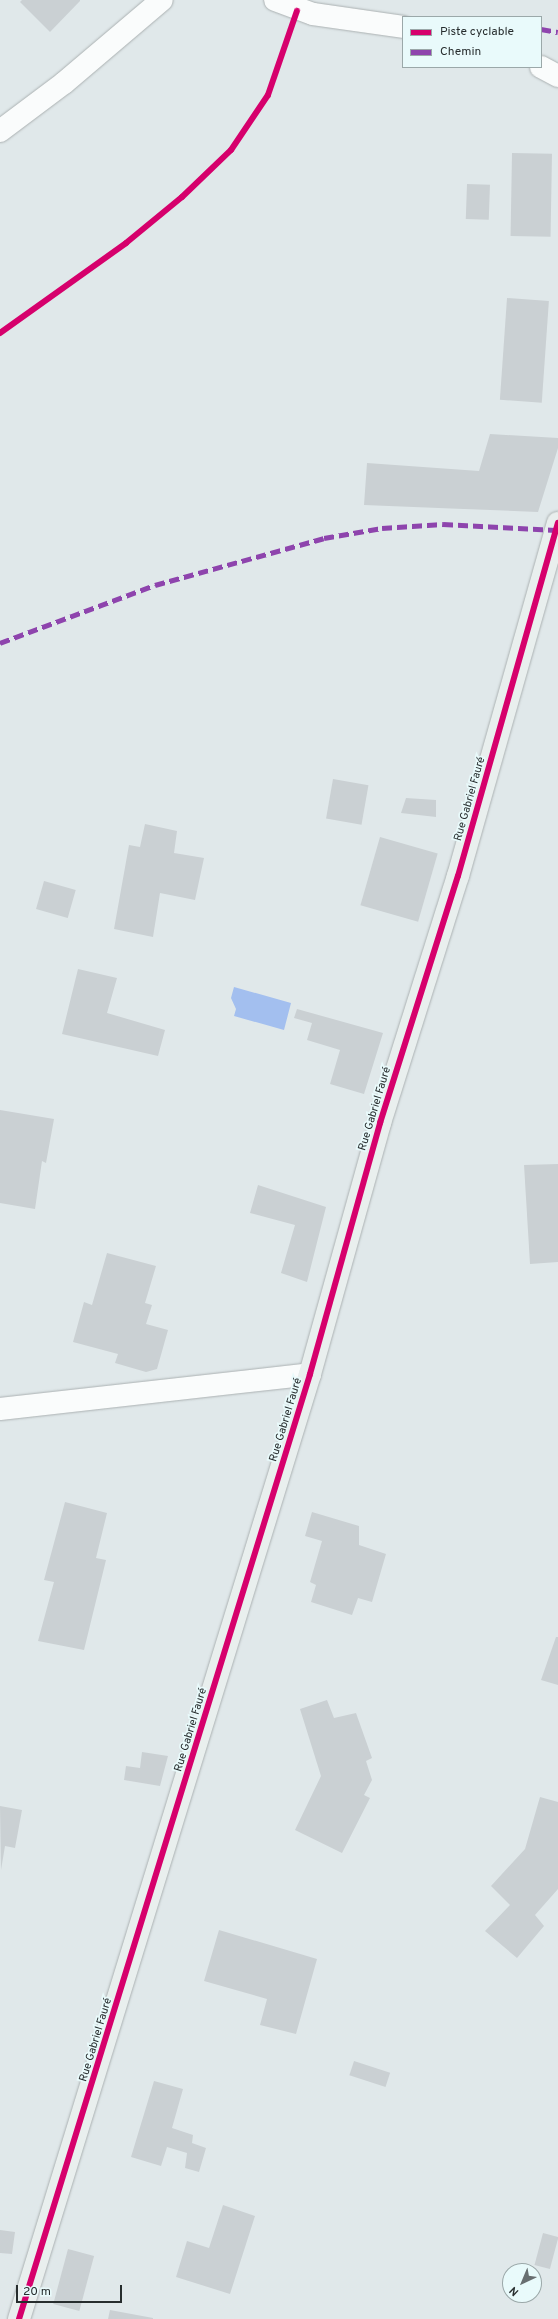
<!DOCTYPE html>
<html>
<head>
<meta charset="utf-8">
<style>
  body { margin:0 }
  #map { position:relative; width:558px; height:2319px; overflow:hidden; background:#e0e8ea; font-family:Overpass,sans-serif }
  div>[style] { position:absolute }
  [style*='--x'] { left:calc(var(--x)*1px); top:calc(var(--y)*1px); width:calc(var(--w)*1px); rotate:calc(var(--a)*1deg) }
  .water>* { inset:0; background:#a3bfef }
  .building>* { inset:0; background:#cad0d3; transform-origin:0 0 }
  .roads { filter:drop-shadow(0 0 1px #abb1b2) drop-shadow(0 0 1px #abb1b2) }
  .street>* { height:22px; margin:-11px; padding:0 11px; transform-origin:11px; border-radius:11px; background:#fafcfc }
  .secondary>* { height:22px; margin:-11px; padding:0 11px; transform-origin:11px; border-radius:11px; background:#e9efee }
  .quiet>* { height:5px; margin-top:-2.5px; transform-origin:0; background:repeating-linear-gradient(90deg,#8e44ad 0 10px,transparent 0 15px) }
  .cycleway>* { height:6px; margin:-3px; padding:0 3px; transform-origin:3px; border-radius:3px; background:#d6006c }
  span { translate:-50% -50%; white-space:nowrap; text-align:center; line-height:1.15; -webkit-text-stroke:3.5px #e9fafb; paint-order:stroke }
  .street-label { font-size:11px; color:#272d2e }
  .legend { position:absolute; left:402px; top:16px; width:140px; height:52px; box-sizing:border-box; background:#e9fafb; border:1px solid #9ba8a9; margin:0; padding:5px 7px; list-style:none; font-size:12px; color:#272d2e }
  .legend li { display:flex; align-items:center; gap:8px; height:20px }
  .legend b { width:20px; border:1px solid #9ba8a9 }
  .north { position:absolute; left:502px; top:2263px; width:40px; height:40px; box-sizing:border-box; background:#e9fafb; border:1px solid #9ba8a9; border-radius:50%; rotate:224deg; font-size:11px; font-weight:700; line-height:16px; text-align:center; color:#272d2e }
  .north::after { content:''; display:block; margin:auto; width:14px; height:18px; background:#686e70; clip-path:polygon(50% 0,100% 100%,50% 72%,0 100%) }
  .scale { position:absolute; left:16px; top:2285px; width:106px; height:18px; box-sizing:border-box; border:2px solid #272d2e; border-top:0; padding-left:5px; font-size:12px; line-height:14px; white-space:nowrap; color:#272d2e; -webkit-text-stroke:3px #e9fafb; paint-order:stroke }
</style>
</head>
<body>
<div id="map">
  <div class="water">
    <div style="clip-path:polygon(234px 987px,291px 1003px,284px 1030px,234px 1016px,236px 1009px,231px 998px)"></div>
  </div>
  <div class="building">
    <div style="clip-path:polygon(22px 0,80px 0,80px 1px,50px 32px,20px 2px)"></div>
    <div style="left:512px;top:153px;width:40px;height:83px;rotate:1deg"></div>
    <div style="left:467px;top:184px;width:23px;height:35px;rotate:2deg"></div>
    <div style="left:507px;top:298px;width:42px;height:102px;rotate:4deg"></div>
    <div style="clip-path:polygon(490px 434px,558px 438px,558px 448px,538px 512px,364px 505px,367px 463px,479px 471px)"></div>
    <div style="left:333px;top:779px;width:36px;height:40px;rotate:10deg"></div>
    <div style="clip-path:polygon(406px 798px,436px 800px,436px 817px,401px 813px)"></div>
    <div style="clip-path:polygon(145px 824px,177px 831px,174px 853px,204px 858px,195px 900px,160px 893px,153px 937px,114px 929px,129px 845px,140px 847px)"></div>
    <div style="left:380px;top:837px;width:60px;height:71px;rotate:16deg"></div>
    <div style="left:44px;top:881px;width:33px;height:29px;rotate:16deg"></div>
    <div style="clip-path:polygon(78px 969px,117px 978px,107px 1013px,165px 1030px,158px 1056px,62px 1034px)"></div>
    <div style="clip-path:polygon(297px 1009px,383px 1033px,364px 1094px,330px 1084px,340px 1050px,307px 1040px,312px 1023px,294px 1018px)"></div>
    <div style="clip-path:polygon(0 1110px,54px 1119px,46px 1163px,42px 1161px,35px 1209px,0 1203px)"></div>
    <div style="clip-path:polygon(558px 1164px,558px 1262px,530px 1264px,524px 1165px)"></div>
    <div style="clip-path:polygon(258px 1185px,326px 1207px,307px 1282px,281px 1273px,295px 1225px,250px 1213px)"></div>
    <div style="clip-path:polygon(107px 1253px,156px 1266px,145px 1303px,152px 1305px,146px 1324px,168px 1330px,157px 1369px,146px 1372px,115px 1363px,118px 1354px,73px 1342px,84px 1302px,92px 1305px)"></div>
    <div style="clip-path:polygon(65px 1502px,107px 1513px,96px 1558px,106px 1560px,84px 1650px,38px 1641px,54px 1582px,44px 1580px)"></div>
    <div style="clip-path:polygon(312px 1512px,359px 1526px,359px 1545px,386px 1554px,372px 1602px,358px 1598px,352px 1615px,311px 1602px,316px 1585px,310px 1582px,322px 1541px,305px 1536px)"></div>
    <div style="clip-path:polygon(556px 1637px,558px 1637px,558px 1685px,541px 1680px)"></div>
    <div style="clip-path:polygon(327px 1700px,334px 1718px,356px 1713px,372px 1758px,366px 1761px,372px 1780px,364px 1795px,370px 1798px,342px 1853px,295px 1830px,321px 1776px,300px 1709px)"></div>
    <div style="clip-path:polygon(142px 1752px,168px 1756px,160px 1786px,124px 1780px,126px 1766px,140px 1768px)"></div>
    <div style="clip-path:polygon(540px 1797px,558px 1802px,558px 1889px,535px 1915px,544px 1926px,517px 1958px,485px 1931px,510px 1905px,491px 1886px,525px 1849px)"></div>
    <div style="clip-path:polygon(0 1806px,22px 1810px,15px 1848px,5px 1846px,1px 1870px)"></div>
    <div style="clip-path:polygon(219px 1930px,317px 1959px,296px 2034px,260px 2025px,267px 1999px,204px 1981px)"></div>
    <div style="left:354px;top:2061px;width:38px;height:15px;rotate:18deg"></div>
    <div style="clip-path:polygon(154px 2081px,183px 2089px,172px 2128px,193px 2135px,192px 2143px,206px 2148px,199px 2172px,185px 2168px,187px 2153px,167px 2147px,161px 2166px,131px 2157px)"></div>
    <div style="clip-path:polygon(223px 2205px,255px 2216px,230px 2294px,176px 2277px,187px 2241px,209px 2248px)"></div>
    <div style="clip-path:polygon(0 2230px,15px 2232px,12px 2254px,0 2253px)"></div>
    <div style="left:543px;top:2233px;width:16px;height:33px;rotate:15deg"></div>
    <div style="left:68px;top:2249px;width:27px;height:57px;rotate:15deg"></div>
    <div style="clip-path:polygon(110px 2310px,153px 2318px,153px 2319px,108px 2319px)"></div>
  </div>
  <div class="roads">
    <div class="street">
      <div style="--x:275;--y:0;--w:40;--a:20.2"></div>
      <div style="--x:313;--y:14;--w:91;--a:8.2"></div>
      <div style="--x:541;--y:67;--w:19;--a:28"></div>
      <div style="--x:0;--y:131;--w:80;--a:-36.9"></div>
      <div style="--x:64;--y:83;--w:128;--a:-40.3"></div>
      <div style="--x:0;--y:1409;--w:312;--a:-6.4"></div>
    </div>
    <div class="secondary">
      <div style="--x:19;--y:2319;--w:989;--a:-72.88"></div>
      <div style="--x:310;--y:1374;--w:261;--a:-74.4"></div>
      <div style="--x:380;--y:1123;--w:259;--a:-72.5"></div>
      <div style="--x:458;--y:876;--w:367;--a:-74.2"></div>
    </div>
  </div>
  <div class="quiet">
    <div style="--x:541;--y:29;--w:17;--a:10"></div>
    <div style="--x:0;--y:643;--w:165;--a:-20.5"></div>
    <div style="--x:155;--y:585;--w:175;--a:-15.5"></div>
    <div style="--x:324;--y:538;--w:59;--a:-9.8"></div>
    <div style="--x:382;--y:528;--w:61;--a:-3.8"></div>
    <div style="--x:443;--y:524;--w:113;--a:3"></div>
  </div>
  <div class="cycleway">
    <div style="--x:0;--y:333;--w:155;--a:-35.5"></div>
    <div style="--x:126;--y:243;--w:72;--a:-39.4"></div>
    <div style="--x:182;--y:197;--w:68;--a:-43.8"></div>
    <div style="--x:231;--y:150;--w:66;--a:-56.1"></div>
    <div style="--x:268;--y:95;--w:89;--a:-71"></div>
    <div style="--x:19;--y:2319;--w:989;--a:-72.88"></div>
    <div style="--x:310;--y:1374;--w:261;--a:-74.4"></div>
    <div style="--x:380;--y:1123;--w:259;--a:-72.5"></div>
    <div style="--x:458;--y:876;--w:367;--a:-74.2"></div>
  </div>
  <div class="street-label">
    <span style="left:470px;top:799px;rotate:-74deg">Rue Gabriel Fauré</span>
    <span style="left:375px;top:1109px;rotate:-73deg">Rue Gabriel Fauré</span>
    <span style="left:286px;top:1420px;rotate:-73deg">Rue Gabriel Fauré</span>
    <span style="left:191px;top:1730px;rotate:-73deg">Rue Gabriel Fauré</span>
    <span style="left:96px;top:2040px;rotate:-73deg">Rue Gabriel Fauré</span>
  </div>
  <ul class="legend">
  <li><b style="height:5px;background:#d6006c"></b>Piste cyclable</li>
  <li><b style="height:5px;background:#8e44ad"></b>Chemin</li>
  </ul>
  <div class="north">N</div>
  <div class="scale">20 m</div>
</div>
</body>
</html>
